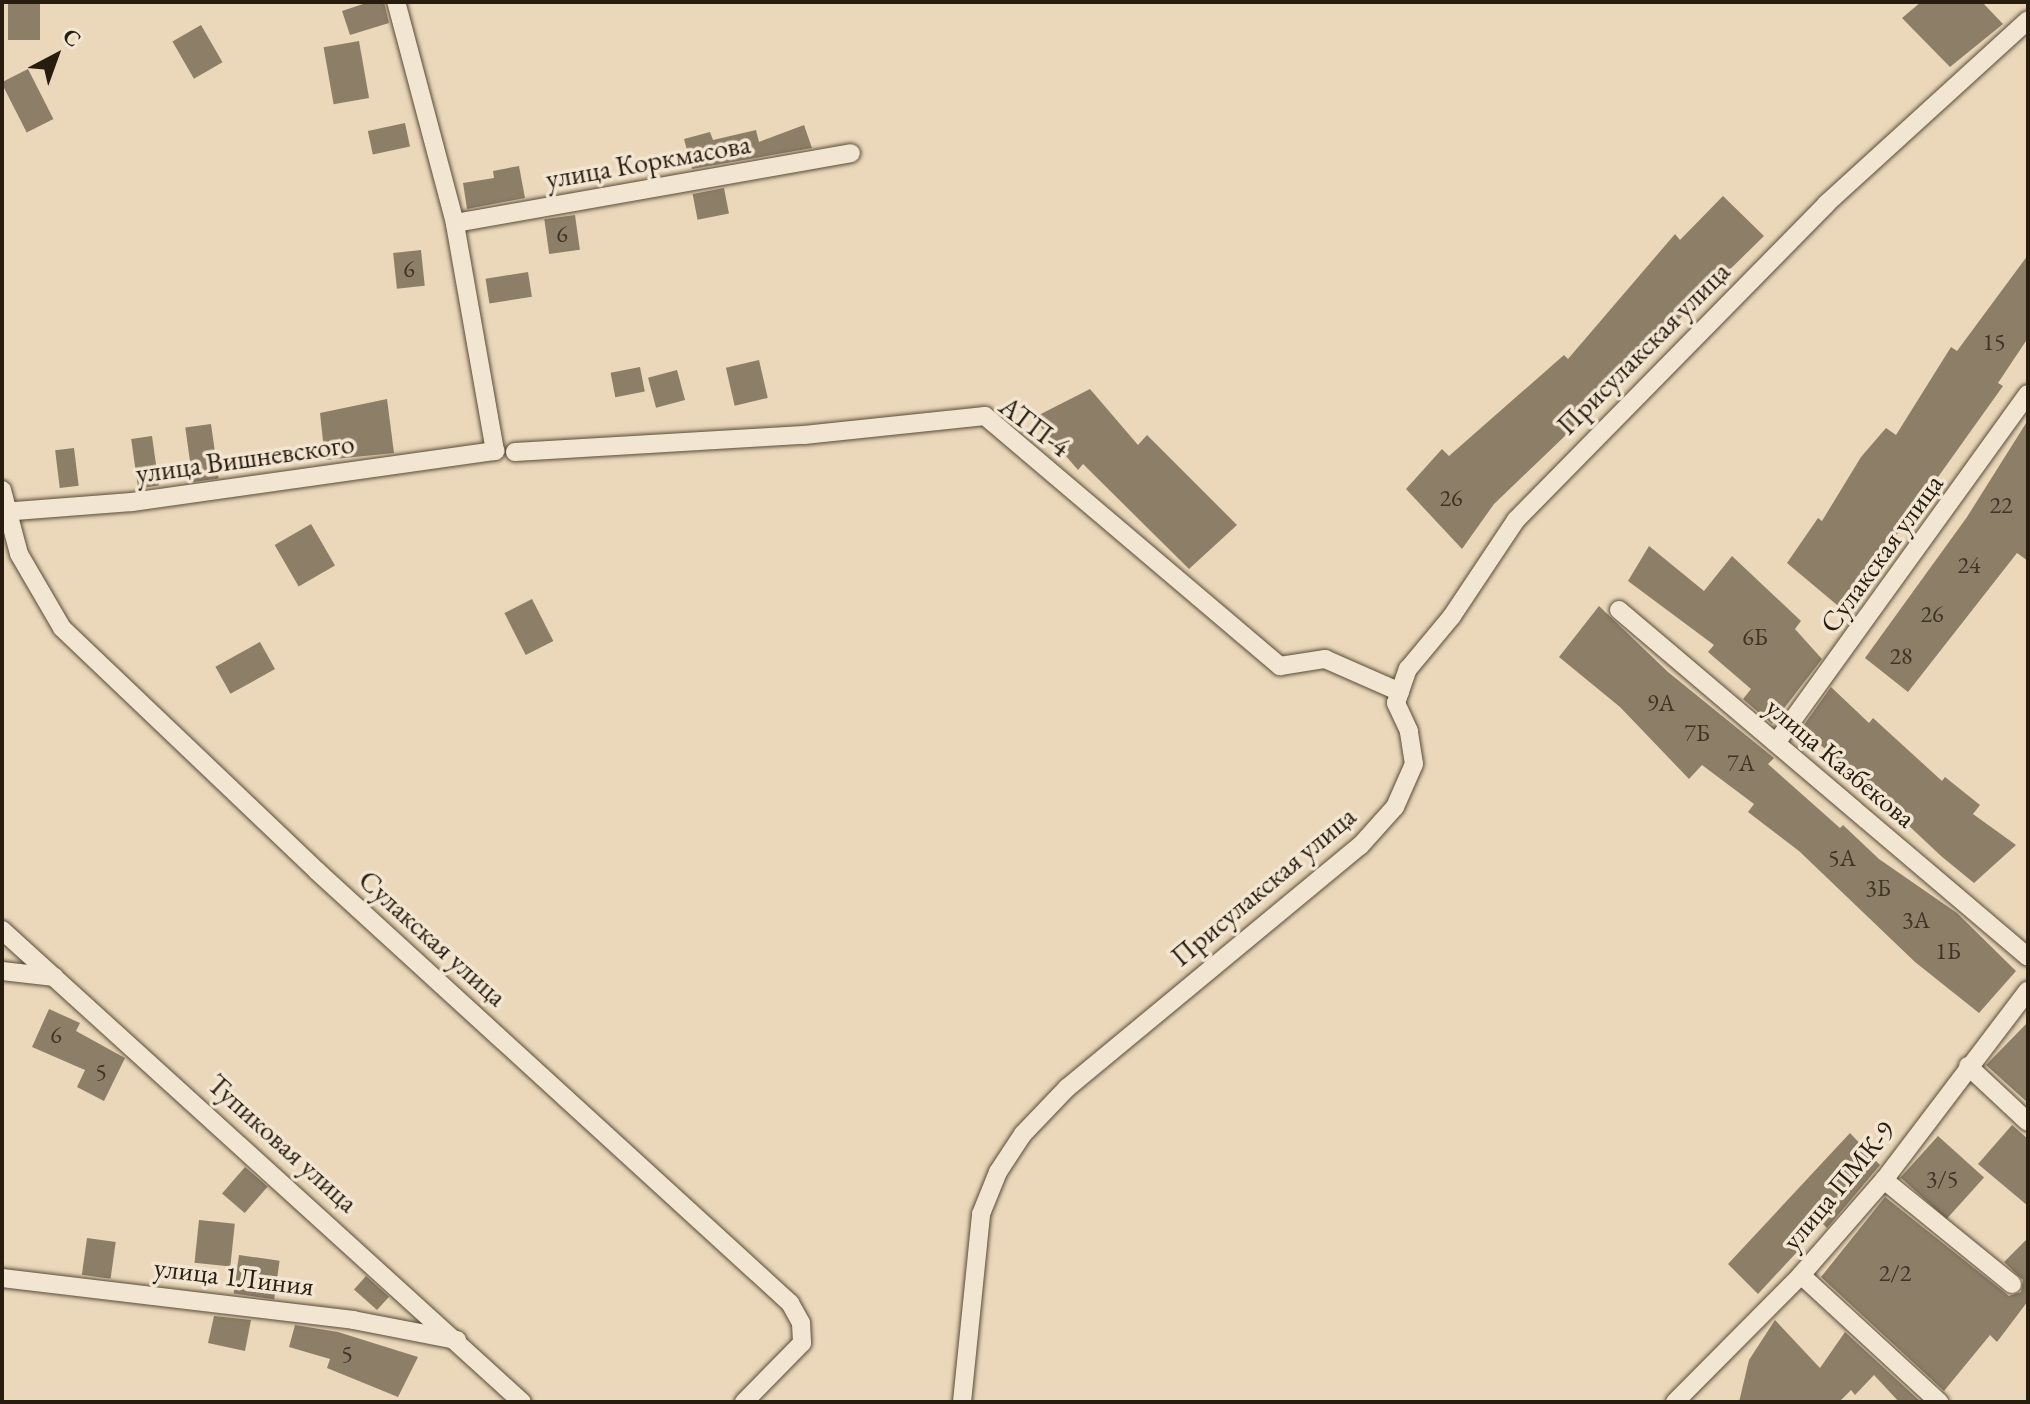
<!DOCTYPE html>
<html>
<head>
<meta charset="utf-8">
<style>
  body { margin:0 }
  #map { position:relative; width:2030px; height:1404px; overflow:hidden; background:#ebd8ba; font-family:"EB Garamond",serif }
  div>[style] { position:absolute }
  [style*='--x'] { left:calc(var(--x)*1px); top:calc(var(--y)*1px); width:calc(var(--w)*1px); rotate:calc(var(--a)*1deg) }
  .building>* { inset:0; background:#8d7e67; transform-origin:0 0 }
  .roads { filter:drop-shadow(0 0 2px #584b39) drop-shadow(0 0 2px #584b39) }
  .street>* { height:18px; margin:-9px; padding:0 9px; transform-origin:9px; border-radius:9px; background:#f2e6d2 }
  span { translate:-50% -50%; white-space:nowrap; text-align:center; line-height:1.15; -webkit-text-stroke:7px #f2e6d2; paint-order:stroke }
  .number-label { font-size:24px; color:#403424 }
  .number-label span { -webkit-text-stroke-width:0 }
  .street-label { font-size:28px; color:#271c0e }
  .frame { position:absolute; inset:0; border:4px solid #271c0e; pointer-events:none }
  .north { position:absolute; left:16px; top:16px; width:80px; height:80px; -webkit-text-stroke:6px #f2e6d2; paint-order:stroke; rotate:41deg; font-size:22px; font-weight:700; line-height:32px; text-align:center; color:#271c0e }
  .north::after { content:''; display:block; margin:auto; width:28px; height:36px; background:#271c0e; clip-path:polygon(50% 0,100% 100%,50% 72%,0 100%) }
</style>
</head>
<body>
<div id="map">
  <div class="building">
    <div style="left:8px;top:2px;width:32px;height:38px"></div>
    <div style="clip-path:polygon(369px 2px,384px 2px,389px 23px,350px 35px,342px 11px)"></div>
    <div style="clip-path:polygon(1921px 2px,1982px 2px,2003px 24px,1950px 67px,1902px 18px)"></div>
    <div style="left:201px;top:25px;width:43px;height:33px;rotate:60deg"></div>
    <div style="left:359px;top:41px;width:58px;height:36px;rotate:80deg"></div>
    <div style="left:28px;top:69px;width:56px;height:30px;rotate:63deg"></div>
    <div style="left:405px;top:123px;width:24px;height:38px;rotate:78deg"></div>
    <div style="clip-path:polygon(804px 125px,812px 148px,692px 169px,684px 139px,710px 132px,713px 140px,756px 130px,759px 142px)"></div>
    <div style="clip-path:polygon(519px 166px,525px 198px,467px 209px,463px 183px,494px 178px,493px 171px)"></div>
    <div style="left:724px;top:188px;width:26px;height:32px;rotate:79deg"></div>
    <div style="clip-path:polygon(1723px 196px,1764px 236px,1661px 337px,1664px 341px,1494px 504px,1462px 549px,1406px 489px,1442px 449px,1449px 456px,1564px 355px,1568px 359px,1675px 234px,1680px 240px)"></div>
    <div style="left:575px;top:215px;width:35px;height:31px;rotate:82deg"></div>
    <div style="left:421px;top:250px;width:36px;height:28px;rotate:84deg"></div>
    <div style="clip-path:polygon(2028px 255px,2028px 338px,1998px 383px,2003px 386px,1843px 610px,1787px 563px,1818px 518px,1822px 521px,1861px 457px,1886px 428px,1896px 435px,1951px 347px,1957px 351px)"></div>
    <div style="left:528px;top:272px;width:25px;height:43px;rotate:81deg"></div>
    <div style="left:759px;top:360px;width:39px;height:34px;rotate:77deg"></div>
    <div style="left:640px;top:367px;width:25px;height:30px;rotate:79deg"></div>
    <div style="left:677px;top:370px;width:31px;height:30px;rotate:75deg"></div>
    <div style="clip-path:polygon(1090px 389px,1138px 445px,1147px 435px,1237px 525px,1189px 569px,1083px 464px,1078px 470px,1033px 418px)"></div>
    <div style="clip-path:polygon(387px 399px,394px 453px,325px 460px,320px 413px)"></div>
    <div style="clip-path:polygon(2028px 420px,2028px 561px,2017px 553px,1908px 692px,1865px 658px,1967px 517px)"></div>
    <div style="left:211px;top:424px;width:55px;height:26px;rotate:82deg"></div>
    <div style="left:152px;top:436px;width:50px;height:21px;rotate:82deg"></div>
    <div style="left:74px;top:448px;width:38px;height:19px;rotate:83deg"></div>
    <div style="left:311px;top:524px;width:48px;height:42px;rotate:60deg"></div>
    <div style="clip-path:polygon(1649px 546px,1704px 591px,1732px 556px,1801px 621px,1795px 629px,1822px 659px,1772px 724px,1743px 699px,1751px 689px,1708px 652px,1714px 645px,1628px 581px)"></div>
    <div style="left:532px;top:599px;width:47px;height:31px;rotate:63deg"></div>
    <div style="clip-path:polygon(1599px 606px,1668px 672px,1774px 758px,1768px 764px,1840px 828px,1843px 825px,1879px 859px,1957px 913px,2016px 971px,1979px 1013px,1915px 962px,1799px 851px,1748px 812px,1754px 804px,1702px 765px,1689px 779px,1620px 707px,1559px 657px)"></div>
    <div style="left:260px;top:642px;width:31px;height:51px;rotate:61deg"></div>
    <div style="clip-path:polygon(1831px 687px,1869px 723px,1873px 718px,1942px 781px,1945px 777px,1980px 805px,1973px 814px,2016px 845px,1974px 883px,1941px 856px,1907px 824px,1911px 820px,1801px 729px)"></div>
    <div style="clip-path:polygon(49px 1009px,80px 1023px,76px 1031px,125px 1058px,104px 1101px,77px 1087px,85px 1070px,32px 1047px)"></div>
    <div style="clip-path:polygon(2028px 1022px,2028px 1103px,1986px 1065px)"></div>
    <div style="clip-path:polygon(2012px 1125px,2028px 1139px,2028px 1206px,1978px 1164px)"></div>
    <div style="clip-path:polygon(1850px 1133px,1880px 1165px,1827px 1228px,1823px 1224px,1758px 1294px,1728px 1264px)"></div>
    <div style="left:1938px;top:1136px;width:62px;height:56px;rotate:42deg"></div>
    <div style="left:245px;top:1167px;width:30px;height:35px;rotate:41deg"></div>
    <div style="clip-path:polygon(1885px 1197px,2009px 1296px,2021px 1292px,2023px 1280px,2004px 1262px,2028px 1238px,2028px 1301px,1997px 1342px,1990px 1335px,1944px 1391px,1821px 1277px)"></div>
    <div style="left:199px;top:1220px;width:36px;height:43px;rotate:6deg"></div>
    <div style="left:87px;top:1238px;width:29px;height:37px;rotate:8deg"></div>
    <div style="left:239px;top:1255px;width:41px;height:39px;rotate:8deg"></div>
    <div style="left:366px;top:1276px;width:31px;height:18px;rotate:42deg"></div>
    <div style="clip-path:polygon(214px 1316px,251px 1320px,245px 1351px,208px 1343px)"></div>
    <div style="clip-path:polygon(1775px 1320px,1820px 1368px,1845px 1332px,1921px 1402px,1899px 1402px,1874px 1375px,1855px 1395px,1851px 1390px,1839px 1402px,1739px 1402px,1749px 1360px)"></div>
    <div style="clip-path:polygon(295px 1325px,338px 1332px,418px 1357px,398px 1397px,327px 1368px,330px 1359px,289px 1347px)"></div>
  </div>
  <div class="roads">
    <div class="street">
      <div style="--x:455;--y:223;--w:402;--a:-10"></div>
      <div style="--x:515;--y:452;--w:289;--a:-3.4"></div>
      <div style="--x:804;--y:435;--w:182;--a:-6"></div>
      <div style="--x:985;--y:416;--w:387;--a:40.3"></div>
      <div style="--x:1280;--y:666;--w:46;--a:-8.8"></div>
      <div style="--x:1325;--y:659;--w:82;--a:23.7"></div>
      <div style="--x:2;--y:490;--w:66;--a:75.1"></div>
      <div style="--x:19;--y:554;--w:86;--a:59.8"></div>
      <div style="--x:62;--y:628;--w:352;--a:43.6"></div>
      <div style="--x:317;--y:871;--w:641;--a:42.41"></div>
      <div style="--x:790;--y:1303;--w:23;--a:61"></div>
      <div style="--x:801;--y:1323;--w:20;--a:87"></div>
      <div style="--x:802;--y:1343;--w:83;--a:134.5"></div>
      <div style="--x:2;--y:512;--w:130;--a:-4.4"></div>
      <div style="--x:132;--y:502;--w:367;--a:-8"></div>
      <div style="--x:495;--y:451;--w:231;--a:-100"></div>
      <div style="--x:455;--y:223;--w:229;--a:-104.9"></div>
      <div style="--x:1619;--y:610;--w:536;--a:40.31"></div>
      <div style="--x:1776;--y:743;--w:430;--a:-54.2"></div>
      <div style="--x:2;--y:930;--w:702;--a:42.23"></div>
      <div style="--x:2;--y:971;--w:53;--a:6.5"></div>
      <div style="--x:1968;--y:1066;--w:82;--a:43"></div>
      <div style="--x:1884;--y:1180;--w:165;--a:39.1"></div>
      <div style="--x:1801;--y:1275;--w:188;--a:42.6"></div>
      <div style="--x:2;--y:1278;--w:354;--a:6.8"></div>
      <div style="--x:353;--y:1320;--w:106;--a:10.9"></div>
      <div style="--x:962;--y:1402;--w:189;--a:-84.2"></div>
      <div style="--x:981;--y:1214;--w:45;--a:-68"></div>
      <div style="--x:998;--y:1172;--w:45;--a:-56.7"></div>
      <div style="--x:1023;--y:1134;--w:64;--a:-46.3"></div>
      <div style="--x:1067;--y:1088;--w:380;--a:-39.6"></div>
      <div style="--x:1360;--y:846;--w:52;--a:-48.1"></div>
      <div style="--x:1395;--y:807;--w:47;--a:-66.2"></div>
      <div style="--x:1414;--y:764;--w:33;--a:-99"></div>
      <div style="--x:1409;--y:731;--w:31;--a:-115"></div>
      <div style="--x:1396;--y:703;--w:36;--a:-71"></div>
      <div style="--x:1408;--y:669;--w:69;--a:-50.3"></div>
      <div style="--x:1452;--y:616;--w:115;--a:-56.3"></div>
      <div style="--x:1516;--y:520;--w:443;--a:-45.5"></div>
      <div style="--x:1826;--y:204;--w:273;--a:-42.3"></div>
      <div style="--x:1675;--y:1402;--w:179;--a:-45.2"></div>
      <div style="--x:1801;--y:1275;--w:126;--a:-48.9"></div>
      <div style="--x:1884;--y:1180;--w:238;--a:-52.8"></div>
    </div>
  </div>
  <div class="number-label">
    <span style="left:562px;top:234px">6</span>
    <span style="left:409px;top:269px">6</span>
    <span style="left:1994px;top:342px">15</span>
    <span style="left:1451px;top:498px">26</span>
    <span style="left:2001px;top:505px">22</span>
    <span style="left:1969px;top:565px">24</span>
    <span style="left:1932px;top:614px">26</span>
    <span style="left:1755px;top:637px">6Б</span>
    <span style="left:1901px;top:656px">28</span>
    <span style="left:1661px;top:703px">9А</span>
    <span style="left:1697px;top:733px">7Б</span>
    <span style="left:1741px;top:763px">7А</span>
    <span style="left:1842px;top:858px">5А</span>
    <span style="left:1878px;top:888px">3Б</span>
    <span style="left:1916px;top:920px">3А</span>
    <span style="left:1948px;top:951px">1Б</span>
    <span style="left:56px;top:1035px">6</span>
    <span style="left:101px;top:1072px">5</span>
    <span style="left:1942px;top:1179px">3/5</span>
    <span style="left:1895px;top:1273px">2/2</span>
    <span style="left:347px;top:1354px">5</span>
  </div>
  <div class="street-label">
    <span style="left:648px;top:161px;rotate:-10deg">улица Коркмасова</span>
    <span style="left:1643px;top:348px;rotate:-45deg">Присулакская улица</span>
    <span style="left:1035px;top:426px;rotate:37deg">АТП-4</span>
    <span style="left:245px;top:458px;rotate:-8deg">улица Вишневского</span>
    <span style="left:1881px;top:553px;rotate:-54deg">Сулакская улица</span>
    <span style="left:1841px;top:762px;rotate:40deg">улица Казбекова</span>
    <span style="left:1263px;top:886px;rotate:-40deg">Присулакская улица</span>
    <span style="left:433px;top:938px;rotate:42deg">Сулакская улица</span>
    <span style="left:283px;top:1143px;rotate:42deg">Тупиковая улица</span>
    <span style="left:1838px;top:1185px;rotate:-50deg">улица ПМК-9</span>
    <span style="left:234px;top:1276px;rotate:7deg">улица 1Линия</span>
  </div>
  <div class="frame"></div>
  <div class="north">С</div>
</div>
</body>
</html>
